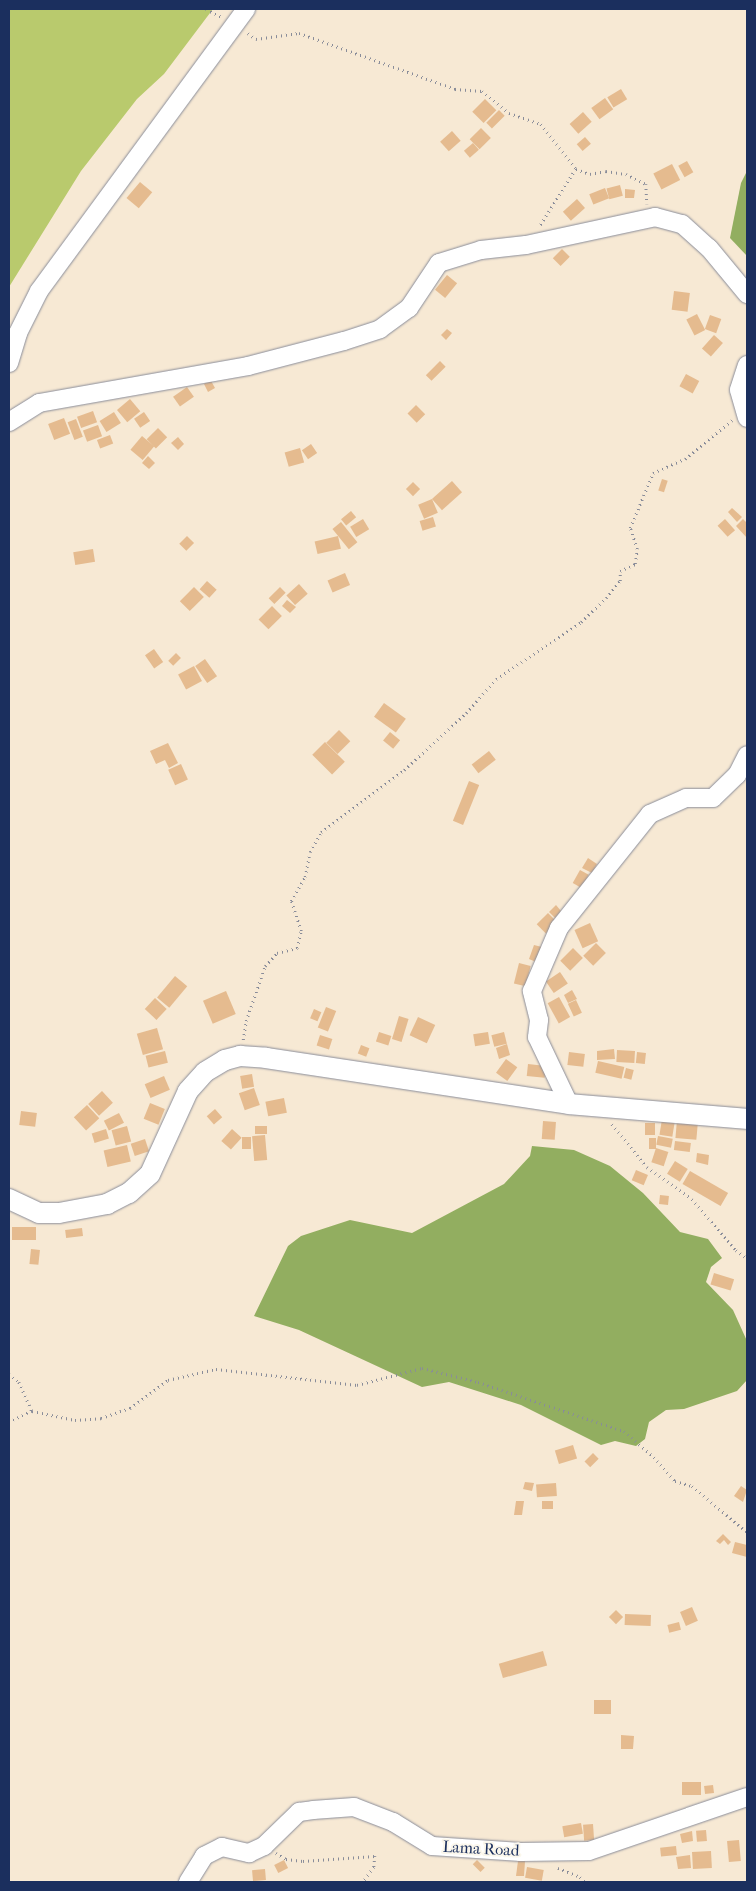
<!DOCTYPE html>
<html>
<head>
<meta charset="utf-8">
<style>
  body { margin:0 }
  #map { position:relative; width:756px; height:1891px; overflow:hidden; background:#f7e9d4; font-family:"IM FELL French Canon",serif }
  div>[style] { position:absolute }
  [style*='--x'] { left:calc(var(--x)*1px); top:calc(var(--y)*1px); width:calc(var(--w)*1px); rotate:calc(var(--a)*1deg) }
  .green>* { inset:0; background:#b9ca6d }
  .forest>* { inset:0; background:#92ae60 }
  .building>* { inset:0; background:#e5bb8f; transform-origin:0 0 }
  .path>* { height:2.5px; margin-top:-1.25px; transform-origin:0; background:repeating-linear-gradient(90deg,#898c99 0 1px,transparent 0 5px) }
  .roads { filter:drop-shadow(0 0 1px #898c99) drop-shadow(0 0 1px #898c99) }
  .secondary>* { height:18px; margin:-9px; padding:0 9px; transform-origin:9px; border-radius:9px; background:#fff }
  .primary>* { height:20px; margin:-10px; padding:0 10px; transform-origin:10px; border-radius:10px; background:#fff }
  span { translate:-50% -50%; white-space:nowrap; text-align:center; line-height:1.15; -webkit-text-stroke:4px #fbf7ec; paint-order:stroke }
  .street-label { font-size:16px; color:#1b2f5e }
  .frame { position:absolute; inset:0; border:10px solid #1b2f5e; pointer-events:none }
</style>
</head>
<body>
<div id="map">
  <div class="green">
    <div style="clip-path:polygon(9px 9px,213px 9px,164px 74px,137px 99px,81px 171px,9px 287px)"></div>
  </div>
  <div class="forest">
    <div style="clip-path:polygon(747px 171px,747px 256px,730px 238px,741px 183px)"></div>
    <div style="clip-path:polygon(532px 1146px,574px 1150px,610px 1166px,643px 1193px,680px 1232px,708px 1239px,722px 1258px,711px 1267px,706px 1282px,733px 1310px,747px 1341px,747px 1380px,737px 1391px,684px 1409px,666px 1410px,649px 1422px,645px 1439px,636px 1446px,615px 1441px,601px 1445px,521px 1405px,449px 1382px,422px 1387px,299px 1330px,254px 1316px,288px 1246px,301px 1236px,350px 1220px,412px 1233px,504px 1184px,530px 1156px)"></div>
  </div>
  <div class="building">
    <div style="left:621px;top:89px;width:12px;height:16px;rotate:59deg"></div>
    <div style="left:605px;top:98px;width:14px;height:17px;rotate:54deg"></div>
    <div style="left:485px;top:99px;width:16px;height:18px;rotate:45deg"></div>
    <div style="left:499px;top:110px;width:8px;height:18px;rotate:45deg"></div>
    <div style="left:583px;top:112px;width:13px;height:18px;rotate:48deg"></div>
    <div style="left:481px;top:128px;width:14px;height:16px;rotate:45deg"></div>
    <div style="left:452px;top:131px;width:13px;height:16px;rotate:48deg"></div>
    <div style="left:585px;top:137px;width:9px;height:11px;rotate:49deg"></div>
    <div style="left:473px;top:143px;width:9px;height:12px;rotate:49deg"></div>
    <div style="left:687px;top:161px;width:13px;height:10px;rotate:61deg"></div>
    <div style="left:672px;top:164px;width:18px;height:21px;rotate:63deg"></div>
    <div style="left:140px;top:182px;width:16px;height:21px;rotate:40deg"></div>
    <div style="left:620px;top:185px;width:11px;height:14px;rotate:75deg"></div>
    <div style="left:605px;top:188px;width:11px;height:17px;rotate:68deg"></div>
    <div style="clip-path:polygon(625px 189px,635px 190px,634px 198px,625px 198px)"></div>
    <div style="left:577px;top:199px;width:12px;height:19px;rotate:48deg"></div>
    <div style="left:562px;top:249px;width:11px;height:13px;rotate:45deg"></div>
    <div style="left:447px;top:275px;width:13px;height:19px;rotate:39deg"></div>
    <div style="left:674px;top:291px;width:16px;height:19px;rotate:7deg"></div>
    <div style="left:697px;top:314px;width:18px;height:12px;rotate:63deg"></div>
    <div style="left:710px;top:315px;width:12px;height:15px;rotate:20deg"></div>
    <div style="clip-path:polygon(447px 329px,452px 333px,446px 340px,441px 335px)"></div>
    <div style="left:714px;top:335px;width:12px;height:18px;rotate:42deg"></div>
    <div style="left:440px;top:361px;width:8px;height:20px;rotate:45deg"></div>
    <div style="left:686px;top:374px;width:15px;height:14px;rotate:28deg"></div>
    <div style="clip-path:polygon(210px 379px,215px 388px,208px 392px,204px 384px)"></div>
    <div style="left:187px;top:387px;width:12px;height:17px;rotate:55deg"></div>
    <div style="left:130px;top:399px;width:16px;height:17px;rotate:50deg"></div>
    <div style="left:416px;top:405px;width:13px;height:12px;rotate:45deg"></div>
    <div style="left:93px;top:411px;width:12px;height:17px;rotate:70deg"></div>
    <div style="left:114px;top:412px;width:13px;height:17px;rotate:58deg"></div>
    <div style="left:144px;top:412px;width:11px;height:12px;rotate:56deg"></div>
    <div style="left:64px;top:418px;width:17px;height:17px;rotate:69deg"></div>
    <div style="left:76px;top:419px;width:19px;height:9px;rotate:69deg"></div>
    <div style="left:98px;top:425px;width:12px;height:16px;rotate:70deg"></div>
    <div style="left:158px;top:428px;width:13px;height:16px;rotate:45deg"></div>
    <div style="left:110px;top:435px;width:9px;height:14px;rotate:69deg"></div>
    <div style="left:142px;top:436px;width:16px;height:18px;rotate:40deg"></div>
    <div style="clip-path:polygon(178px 437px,184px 444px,178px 450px,171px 443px)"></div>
    <div style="left:311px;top:444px;width:11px;height:11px;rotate:56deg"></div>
    <div style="left:300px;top:448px;width:15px;height:16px;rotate:74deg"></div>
    <div style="clip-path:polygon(148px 456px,155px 463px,149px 469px,142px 463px)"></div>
    <div style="left:662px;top:479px;width:6px;height:12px;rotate:18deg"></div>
    <div style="left:452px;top:481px;width:15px;height:27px;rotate:48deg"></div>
    <div style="left:413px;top:482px;width:10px;height:10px;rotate:45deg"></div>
    <div style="left:432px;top:499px;width:15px;height:15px;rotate:67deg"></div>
    <div style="clip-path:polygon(732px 508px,742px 517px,737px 522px,728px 512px)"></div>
    <div style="left:351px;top:511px;width:8px;height:13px;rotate:50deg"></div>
    <div style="left:433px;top:517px;width:10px;height:14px;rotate:73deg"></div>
    <div style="left:363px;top:519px;width:12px;height:15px;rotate:59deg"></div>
    <div style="left:725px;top:519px;width:15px;height:10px;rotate:48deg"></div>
    <div style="clip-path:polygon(743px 519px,747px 523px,747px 538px,736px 526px)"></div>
    <div style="left:341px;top:522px;width:26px;height:11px;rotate:51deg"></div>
    <div style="left:187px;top:536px;width:10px;height:11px;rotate:45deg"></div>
    <div style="left:338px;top:536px;width:13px;height:24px;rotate:77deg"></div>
    <div style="left:93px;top:549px;width:13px;height:20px;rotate:81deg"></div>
    <div style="left:345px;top:573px;width:13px;height:19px;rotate:67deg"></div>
    <div style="left:207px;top:581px;width:13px;height:11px;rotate:42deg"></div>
    <div style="left:299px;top:584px;width:13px;height:17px;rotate:48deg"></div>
    <div style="left:194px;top:587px;width:14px;height:20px;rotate:45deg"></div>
    <div style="left:280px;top:587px;width:8px;height:16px;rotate:45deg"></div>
    <div style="clip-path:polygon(287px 600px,296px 607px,290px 613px,282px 606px)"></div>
    <div style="left:272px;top:606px;width:14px;height:19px;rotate:45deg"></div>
    <div style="left:154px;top:649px;width:16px;height:11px;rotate:55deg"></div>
    <div style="left:176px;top:653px;width:7px;height:11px;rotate:45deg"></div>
    <div style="left:205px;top:659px;width:21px;height:12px;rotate:55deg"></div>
    <div style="left:194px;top:666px;width:17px;height:18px;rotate:62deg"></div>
    <div style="left:384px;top:703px;width:27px;height:17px;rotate:36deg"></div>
    <div style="left:339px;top:730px;width:16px;height:18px;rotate:45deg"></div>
    <div style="left:390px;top:732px;width:13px;height:11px;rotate:39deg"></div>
    <div style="left:325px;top:742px;width:28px;height:18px;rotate:45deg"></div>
    <div style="clip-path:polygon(168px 743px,178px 763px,169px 768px,165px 760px,156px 764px,150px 751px)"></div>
    <div style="left:489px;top:751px;width:11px;height:22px;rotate:52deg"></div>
    <div style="left:181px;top:764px;width:17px;height:14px;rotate:66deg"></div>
    <div style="left:469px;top:781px;width:11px;height:43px;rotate:22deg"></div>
    <div style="clip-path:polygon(588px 858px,597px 864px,592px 873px,582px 868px)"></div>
    <div style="left:580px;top:870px;width:10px;height:15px;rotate:29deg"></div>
    <div style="clip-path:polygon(556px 905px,561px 911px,555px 918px,549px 912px)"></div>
    <div style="left:548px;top:913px;width:13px;height:16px;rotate:45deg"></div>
    <div style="left:590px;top:923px;width:20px;height:17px;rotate:66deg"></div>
    <div style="left:596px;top:943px;width:14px;height:18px;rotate:45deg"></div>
    <div style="clip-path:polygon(534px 945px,542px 947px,536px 962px,529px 959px)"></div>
    <div style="left:573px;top:948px;width:14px;height:18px;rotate:45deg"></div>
    <div style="left:519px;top:963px;width:12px;height:21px;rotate:14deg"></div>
    <div style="left:560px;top:972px;width:14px;height:17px;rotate:56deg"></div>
    <div style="left:175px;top:976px;width:16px;height:28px;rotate:40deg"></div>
    <div style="clip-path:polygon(572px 990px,577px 999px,568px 1003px,564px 995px)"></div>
    <div style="left:226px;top:991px;width:25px;height:25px;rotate:67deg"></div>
    <div style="left:559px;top:997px;width:23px;height:13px;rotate:61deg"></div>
    <div style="left:155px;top:998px;width:16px;height:15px;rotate:43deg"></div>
    <div style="left:576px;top:1000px;width:14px;height:9px;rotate:65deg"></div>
    <div style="left:326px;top:1007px;width:11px;height:22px;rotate:22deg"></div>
    <div style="left:314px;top:1009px;width:8px;height:10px;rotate:23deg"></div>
    <div style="left:399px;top:1016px;width:10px;height:24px;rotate:17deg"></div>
    <div style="left:418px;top:1017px;width:19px;height:20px;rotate:25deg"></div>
    <div style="left:157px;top:1028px;width:22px;height:21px;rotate:74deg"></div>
    <div style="left:379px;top:1032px;width:13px;height:10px;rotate:18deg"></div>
    <div style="left:488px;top:1032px;width:12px;height:15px;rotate:81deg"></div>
    <div style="left:504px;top:1032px;width:12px;height:13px;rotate:76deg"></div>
    <div style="left:320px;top:1035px;width:13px;height:11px;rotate:18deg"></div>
    <div style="clip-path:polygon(507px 1044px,510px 1055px,499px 1059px,496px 1048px)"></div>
    <div style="left:361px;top:1045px;width:9px;height:9px;rotate:21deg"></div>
    <div style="clip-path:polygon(614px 1049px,615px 1059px,597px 1060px,597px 1051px)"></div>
    <div style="left:617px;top:1050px;width:18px;height:12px;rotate:3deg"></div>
    <div style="left:165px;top:1051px;width:12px;height:20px;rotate:76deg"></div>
    <div style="left:569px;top:1052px;width:16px;height:13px;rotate:7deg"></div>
    <div style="left:637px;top:1052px;width:9px;height:11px;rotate:6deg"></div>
    <div style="left:506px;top:1059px;width:14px;height:17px;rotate:36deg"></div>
    <div style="left:598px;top:1061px;width:27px;height:12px;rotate:13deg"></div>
    <div style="left:528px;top:1064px;width:18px;height:12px;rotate:6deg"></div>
    <div style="left:626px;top:1068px;width:8px;height:10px;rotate:14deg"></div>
    <div style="left:252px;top:1074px;width:13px;height:12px;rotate:81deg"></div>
    <div style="left:164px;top:1076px;width:15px;height:21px;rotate:67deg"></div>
    <div style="left:254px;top:1088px;width:18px;height:16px;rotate:71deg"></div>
    <div style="left:102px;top:1091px;width:16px;height:19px;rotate:47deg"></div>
    <div style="left:284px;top:1098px;width:15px;height:19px;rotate:79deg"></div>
    <div style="left:150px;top:1103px;width:16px;height:17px;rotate:22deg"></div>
    <div style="left:87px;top:1105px;width:18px;height:18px;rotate:47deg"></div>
    <div style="left:215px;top:1109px;width:11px;height:11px;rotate:49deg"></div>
    <div style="left:21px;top:1111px;width:16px;height:14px;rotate:7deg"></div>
    <div style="left:119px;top:1113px;width:11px;height:17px;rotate:63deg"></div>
    <div style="left:662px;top:1119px;width:13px;height:16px;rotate:9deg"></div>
    <div style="left:677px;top:1120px;width:21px;height:18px;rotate:5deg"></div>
    <div style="left:543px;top:1121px;width:13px;height:18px;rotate:4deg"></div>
    <div style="left:645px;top:1123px;width:10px;height:12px"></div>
    <div style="left:127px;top:1126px;width:16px;height:16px;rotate:75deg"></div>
    <div style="left:255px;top:1126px;width:12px;height:8px"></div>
    <div style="left:106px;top:1129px;width:10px;height:15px;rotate:73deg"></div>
    <div style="left:232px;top:1129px;width:13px;height:16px;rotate:42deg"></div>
    <div style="left:265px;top:1135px;width:25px;height:13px;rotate:85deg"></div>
    <div style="left:658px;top:1136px;width:15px;height:9px;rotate:11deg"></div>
    <div style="left:242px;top:1137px;width:9px;height:12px"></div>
    <div style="left:649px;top:1138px;width:7px;height:11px"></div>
    <div style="left:145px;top:1139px;width:13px;height:15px;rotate:72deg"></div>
    <div style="left:675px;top:1141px;width:16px;height:9px;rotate:7deg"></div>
    <div style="left:127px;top:1145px;width:17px;height:24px;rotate:77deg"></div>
    <div style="left:656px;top:1148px;width:13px;height:15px;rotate:18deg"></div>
    <div style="clip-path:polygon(697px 1153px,709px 1155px,708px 1165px,696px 1162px)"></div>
    <div style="left:675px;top:1161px;width:15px;height:15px;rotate:32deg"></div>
    <div style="left:636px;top:1170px;width:13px;height:11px;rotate:23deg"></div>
    <div style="left:690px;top:1171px;width:44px;height:15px;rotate:30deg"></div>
    <div style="left:660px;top:1195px;width:9px;height:9px;rotate:6deg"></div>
    <div style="left:12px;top:1227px;width:24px;height:13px"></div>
    <div style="left:82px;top:1228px;width:8px;height:17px;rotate:83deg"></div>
    <div style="left:31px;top:1249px;width:9px;height:15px;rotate:6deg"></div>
    <div style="left:714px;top:1273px;width:21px;height:12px;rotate:17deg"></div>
    <div style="left:573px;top:1445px;width:14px;height:19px;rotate:73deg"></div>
    <div style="left:593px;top:1453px;width:8px;height:12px;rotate:45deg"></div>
    <div style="clip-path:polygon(525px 1482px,534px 1483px,532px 1491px,523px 1489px)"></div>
    <div style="left:556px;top:1483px;width:13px;height:20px;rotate:86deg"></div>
    <div style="clip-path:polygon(741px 1486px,747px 1490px,743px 1502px,734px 1496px)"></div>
    <div style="clip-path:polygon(516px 1501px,524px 1501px,522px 1515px,514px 1515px)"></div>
    <div style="left:542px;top:1501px;width:11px;height:8px"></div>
    <div style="clip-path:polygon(723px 1534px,731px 1542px,728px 1545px,724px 1540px,720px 1544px,716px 1541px)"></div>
    <div style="clip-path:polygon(735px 1542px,747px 1545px,747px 1557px,732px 1553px)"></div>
    <div style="left:692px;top:1607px;width:15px;height:13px;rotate:67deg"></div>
    <div style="left:616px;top:1610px;width:10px;height:10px;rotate:45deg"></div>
    <div style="left:625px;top:1614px;width:26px;height:11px;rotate:2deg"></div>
    <div style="left:679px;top:1622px;width:8px;height:12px;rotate:76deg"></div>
    <div style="left:543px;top:1651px;width:15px;height:46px;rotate:74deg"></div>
    <div style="left:594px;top:1700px;width:17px;height:14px"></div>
    <div style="clip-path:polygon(621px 1735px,634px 1736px,633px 1749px,621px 1749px)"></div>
    <div style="left:682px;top:1782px;width:19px;height:13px"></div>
    <div style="left:713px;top:1785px;width:8px;height:9px;rotate:83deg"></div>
    <div style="left:581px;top:1823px;width:11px;height:19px;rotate:80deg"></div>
    <div style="left:593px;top:1824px;width:16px;height:10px;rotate:86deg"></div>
    <div style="left:706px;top:1830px;width:11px;height:10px;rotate:85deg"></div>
    <div style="clip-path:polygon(692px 1831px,693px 1841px,682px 1843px,680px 1834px)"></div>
    <div style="left:739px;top:1840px;width:21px;height:12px;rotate:85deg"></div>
    <div style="left:676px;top:1846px;width:9px;height:16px;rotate:84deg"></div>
    <div style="left:711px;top:1851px;width:17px;height:19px;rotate:87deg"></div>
    <div style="clip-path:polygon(690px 1855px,691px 1868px,678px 1869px,676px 1857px)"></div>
    <div style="left:284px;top:1860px;width:9px;height:11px;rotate:63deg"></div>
    <div style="left:477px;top:1860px;width:11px;height:6px;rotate:45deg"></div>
    <div style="clip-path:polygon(518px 1861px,525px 1861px,524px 1876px,516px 1876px)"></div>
    <div style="left:527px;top:1867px;width:17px;height:11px;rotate:10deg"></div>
    <div style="left:265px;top:1869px;width:11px;height:13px;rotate:85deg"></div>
  </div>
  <div class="path">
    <div style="--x:206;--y:9;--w:18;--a:27"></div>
    <div style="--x:248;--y:33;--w:10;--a:37"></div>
    <div style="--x:256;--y:39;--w:43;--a:-7.9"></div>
    <div style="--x:299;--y:33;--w:166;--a:19.7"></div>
    <div style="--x:455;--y:89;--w:27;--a:4"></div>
    <div style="--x:482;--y:91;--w:35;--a:39"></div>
    <div style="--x:509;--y:113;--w:34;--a:19"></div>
    <div style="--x:541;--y:124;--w:57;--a:52.1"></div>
    <div style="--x:576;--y:169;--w:67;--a:122.3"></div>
    <div style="--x:576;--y:169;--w:15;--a:20"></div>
    <div style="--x:590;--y:174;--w:16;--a:-11"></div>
    <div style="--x:606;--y:171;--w:20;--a:9"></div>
    <div style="--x:626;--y:174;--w:22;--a:27"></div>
    <div style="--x:646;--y:184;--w:20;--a:87"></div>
    <div style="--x:243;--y:1040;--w:19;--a:-81"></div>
    <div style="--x:246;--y:1021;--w:58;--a:-70.9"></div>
    <div style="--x:265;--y:966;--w:18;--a:-47"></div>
    <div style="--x:277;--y:953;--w:21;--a:-14"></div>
    <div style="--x:297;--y:948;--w:17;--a:-77"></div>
    <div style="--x:301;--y:931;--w:32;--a:-108"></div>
    <div style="--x:291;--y:901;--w:28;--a:-60"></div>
    <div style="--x:305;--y:877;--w:25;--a:-79"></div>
    <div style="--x:310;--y:852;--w:23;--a:-61"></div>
    <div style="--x:321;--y:832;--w:104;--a:-36.8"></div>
    <div style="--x:404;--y:770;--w:84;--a:-42.6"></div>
    <div style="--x:466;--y:713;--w:45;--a:-48.6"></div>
    <div style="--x:496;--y:679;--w:102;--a:-33.8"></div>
    <div style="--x:581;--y:622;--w:35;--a:-44"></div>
    <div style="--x:606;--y:598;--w:22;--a:-51"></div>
    <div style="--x:620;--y:581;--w:10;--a:-90"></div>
    <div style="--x:620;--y:571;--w:17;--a:-25"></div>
    <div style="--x:635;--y:564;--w:15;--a:-82"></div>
    <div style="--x:637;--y:549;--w:22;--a:-108"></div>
    <div style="--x:630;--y:528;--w:60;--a:-67.3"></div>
    <div style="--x:653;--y:473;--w:35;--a:-24"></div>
    <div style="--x:685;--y:459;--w:61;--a:-39.7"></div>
    <div style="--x:612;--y:1124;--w:55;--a:50.9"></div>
    <div style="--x:647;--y:1167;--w:55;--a:35.4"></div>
    <div style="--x:692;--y:1199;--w:67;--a:49.2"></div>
    <div style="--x:736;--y:1250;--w:14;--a:36"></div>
    <div style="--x:9;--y:1374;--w:13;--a:39"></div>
    <div style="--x:19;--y:1382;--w:32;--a:66"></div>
    <div style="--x:32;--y:1411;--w:25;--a:154"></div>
    <div style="--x:32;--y:1411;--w:44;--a:11.8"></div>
    <div style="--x:75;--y:1420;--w:26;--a:-4"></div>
    <div style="--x:101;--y:1418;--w:31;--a:-19"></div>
    <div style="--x:130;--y:1408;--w:47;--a:-36.4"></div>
    <div style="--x:168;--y:1380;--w:49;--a:-12.9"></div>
    <div style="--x:216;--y:1369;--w:142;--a:6.5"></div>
    <div style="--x:357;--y:1385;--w:67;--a:-14.7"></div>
    <div style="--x:422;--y:1368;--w:58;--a:14"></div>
    <div style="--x:478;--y:1382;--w:154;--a:18.6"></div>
    <div style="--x:624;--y:1431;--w:40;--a:41"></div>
    <div style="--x:654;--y:1457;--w:32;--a:49"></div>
    <div style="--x:675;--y:1481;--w:18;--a:16"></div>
    <div style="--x:692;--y:1486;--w:72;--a:39.9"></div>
    <div style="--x:276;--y:1853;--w:12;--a:31"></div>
    <div style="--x:286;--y:1859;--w:17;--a:7"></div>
    <div style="--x:303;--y:1861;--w:72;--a:-4"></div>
    <div style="--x:375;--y:1856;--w:11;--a:95"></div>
    <div style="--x:374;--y:1867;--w:19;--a:126"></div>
    <div style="--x:558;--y:1868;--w:24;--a:22"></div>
    <div style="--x:580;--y:1877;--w:7;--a:45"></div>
  </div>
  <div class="roads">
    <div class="secondary">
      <div style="--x:9;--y:363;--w:31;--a:-73"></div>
      <div style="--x:18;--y:333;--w:47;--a:-63.4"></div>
      <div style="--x:39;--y:291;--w:350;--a:-53.7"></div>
      <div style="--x:747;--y:365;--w:26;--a:108"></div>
      <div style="--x:739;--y:390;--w:29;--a:74"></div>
      <div style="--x:9;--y:422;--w:36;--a:-32"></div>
      <div style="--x:39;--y:403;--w:212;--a:-10"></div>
      <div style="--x:248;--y:366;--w:99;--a:-14.6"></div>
      <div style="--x:344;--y:341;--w:38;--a:-18"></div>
      <div style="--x:380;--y:329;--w:36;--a:-36"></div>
      <div style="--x:409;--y:308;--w:54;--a:-56.3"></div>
      <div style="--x:439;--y:263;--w:44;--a:-17.2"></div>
      <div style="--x:481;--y:250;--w:45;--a:-6.3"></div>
      <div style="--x:526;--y:245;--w:132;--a:-12.2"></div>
      <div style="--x:655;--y:217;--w:28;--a:15"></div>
      <div style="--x:682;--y:224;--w:36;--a:42"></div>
      <div style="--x:709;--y:248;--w:60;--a:50.4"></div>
      <div style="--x:569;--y:1104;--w:74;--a:-115.5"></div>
      <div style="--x:537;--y:1037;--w:17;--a:-83"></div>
      <div style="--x:539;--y:1020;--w:30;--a:-104"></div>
      <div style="--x:532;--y:991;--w:69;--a:-66.8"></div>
      <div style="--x:559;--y:928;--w:146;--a:-51.4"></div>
      <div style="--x:650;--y:814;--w:39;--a:-24"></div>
      <div style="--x:686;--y:798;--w:27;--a:0"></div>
      <div style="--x:713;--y:798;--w:33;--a:-44"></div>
      <div style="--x:737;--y:775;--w:22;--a:-63"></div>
      <div style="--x:188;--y:1882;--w:31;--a:-58"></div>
      <div style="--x:204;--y:1856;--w:20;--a:-27"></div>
      <div style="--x:222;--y:1847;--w:28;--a:13"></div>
      <div style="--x:249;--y:1853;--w:17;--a:-25"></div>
      <div style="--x:264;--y:1846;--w:49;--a:-44.2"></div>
      <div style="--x:299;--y:1812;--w:14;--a:-8"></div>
      <div style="--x:313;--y:1810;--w:41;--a:-4.2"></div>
      <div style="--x:354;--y:1807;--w:42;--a:21"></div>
      <div style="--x:393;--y:1822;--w:46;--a:31.6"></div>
      <div style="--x:432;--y:1846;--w:89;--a:3.9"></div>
      <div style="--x:521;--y:1852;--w:68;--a:-0.8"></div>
      <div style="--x:589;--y:1851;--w:167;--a:-18.9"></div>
    </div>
    <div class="primary">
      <div style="--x:9;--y:1199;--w:33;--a:25"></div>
      <div style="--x:39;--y:1213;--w:20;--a:0"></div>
      <div style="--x:59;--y:1213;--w:49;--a:-10.6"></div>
      <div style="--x:107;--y:1204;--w:25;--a:-27"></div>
      <div style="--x:129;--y:1193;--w:28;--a:-42"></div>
      <div style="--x:150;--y:1174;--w:91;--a:-65.4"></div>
      <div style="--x:188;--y:1091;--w:25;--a:-48"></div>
      <div style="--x:205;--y:1072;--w:23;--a:-31"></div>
      <div style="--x:225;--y:1060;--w:16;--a:-15"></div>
      <div style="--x:240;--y:1056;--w:26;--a:4"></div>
      <div style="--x:266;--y:1058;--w:306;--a:8.6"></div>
      <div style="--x:569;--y:1104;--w:179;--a:4.8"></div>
    </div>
  </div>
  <div class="street-label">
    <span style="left:481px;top:1849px;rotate:3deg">Lama Road</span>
  </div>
  <div class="frame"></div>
</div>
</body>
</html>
